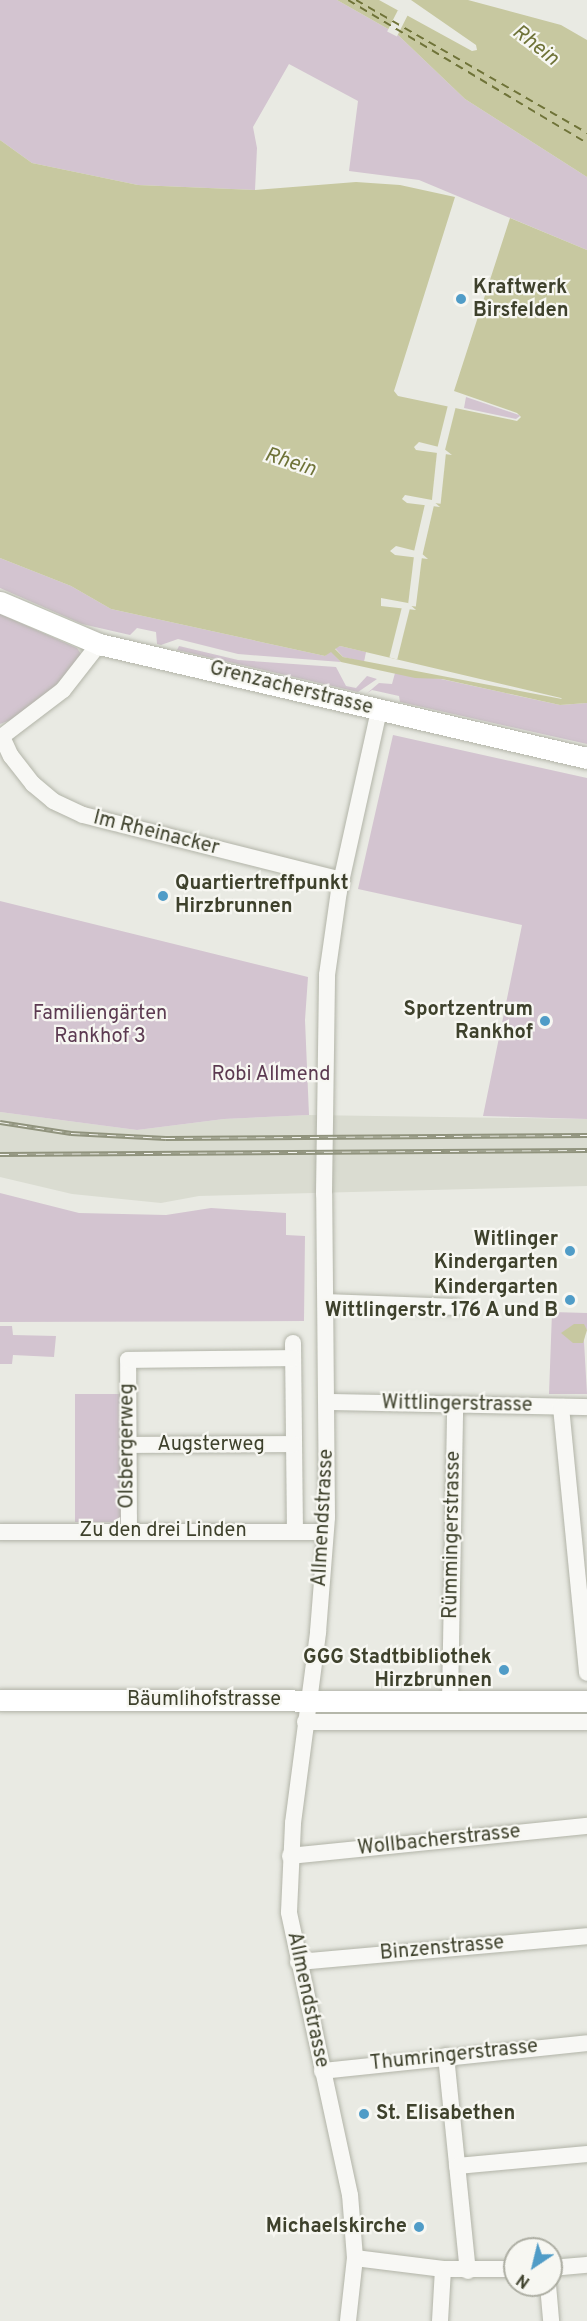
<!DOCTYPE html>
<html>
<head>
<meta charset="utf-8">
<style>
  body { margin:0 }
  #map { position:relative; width:587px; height:2321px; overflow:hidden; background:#e9eae3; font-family:Overpass,sans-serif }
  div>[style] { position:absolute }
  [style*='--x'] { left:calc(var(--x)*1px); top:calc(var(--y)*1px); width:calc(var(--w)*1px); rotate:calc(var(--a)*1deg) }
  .built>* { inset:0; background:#dadcd1 }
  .green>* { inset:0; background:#d3c4d0; transform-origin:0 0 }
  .water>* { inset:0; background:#c7c8a0 }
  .pier>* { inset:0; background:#e9eae3; transform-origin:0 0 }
  .ferry>* { height:1.5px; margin-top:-0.75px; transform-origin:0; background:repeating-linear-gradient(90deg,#6f7338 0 8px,transparent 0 14px) }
  .roads { filter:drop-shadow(0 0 2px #b2b4a8) drop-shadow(0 0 2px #b2b4a8) }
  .minor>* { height:16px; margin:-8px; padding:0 8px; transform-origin:8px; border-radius:8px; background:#f8f8f5 }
  .major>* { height:21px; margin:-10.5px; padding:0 10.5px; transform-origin:10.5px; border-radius:10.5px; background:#fff }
  .rail>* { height:5px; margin-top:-2.5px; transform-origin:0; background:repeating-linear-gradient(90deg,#f7f7f2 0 9px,#90937d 0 18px); box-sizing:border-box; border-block:2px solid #90937d }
  .dots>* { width:16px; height:16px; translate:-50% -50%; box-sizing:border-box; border:3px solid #f7f7f2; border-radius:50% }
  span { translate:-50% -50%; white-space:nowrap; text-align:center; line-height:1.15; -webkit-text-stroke:4.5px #f7f7f2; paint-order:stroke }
  .poi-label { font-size:20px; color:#3e412c; font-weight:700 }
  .left { translate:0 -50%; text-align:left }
  .right { translate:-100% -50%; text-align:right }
  .street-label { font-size:20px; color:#3e412c }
  .park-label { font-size:20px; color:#5c3a51 }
  .water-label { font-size:21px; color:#6f7338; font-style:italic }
  .north { position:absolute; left:503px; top:2237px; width:60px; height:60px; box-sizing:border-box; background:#f7f7f2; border:2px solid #adaea3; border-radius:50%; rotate:215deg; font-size:16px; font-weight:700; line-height:24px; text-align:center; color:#3e412c }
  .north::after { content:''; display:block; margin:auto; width:21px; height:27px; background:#509cc7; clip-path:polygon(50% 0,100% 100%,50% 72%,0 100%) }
</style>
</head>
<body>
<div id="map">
  <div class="built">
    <div style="clip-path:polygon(0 1112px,137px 1130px,224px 1119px,309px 1115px,587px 1119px,587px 1186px,199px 1196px,161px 1203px,72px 1194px,0 1177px)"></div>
  </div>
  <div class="green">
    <div style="clip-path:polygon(0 0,337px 0,397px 34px,465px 99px,587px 177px,587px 250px,419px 180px,349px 171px,358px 101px,289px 64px,253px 127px,257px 148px,255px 190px,138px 185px,32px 163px,0 140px)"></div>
    <div style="clip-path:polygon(466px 397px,519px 415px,520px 416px,516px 419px,464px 408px)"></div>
    <div style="clip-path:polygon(0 558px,71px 586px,111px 609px,325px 656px,331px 651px,341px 662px,238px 654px,178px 639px,161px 645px,157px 644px,156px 632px,137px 628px,130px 635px,82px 624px,0 588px)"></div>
    <div style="clip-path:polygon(0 614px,77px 648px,83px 657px,48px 693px,16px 718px,0 724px)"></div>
    <div style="clip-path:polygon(179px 646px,238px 660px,336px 667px,346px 686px,356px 688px,367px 676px,377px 679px,358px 692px,177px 650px)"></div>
    <div style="clip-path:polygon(340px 646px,366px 652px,364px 662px,343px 657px,335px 648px)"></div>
    <div style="clip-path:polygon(395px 673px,441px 679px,560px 705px,587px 703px,587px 744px,400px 702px,399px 696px,372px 690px,366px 694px,379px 683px,392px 684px)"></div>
    <div style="clip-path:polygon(393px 735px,587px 778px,587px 1119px,483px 1116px,522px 925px,358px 889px)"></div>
    <div style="clip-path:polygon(0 901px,308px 977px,305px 1020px,309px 1115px,224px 1119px,137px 1130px,0 1112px)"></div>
    <div style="clip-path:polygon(0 1193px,79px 1213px,166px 1215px,211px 1208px,286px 1213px,286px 1235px,305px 1236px,304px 1321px,0 1322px)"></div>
    <div style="clip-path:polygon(552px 1312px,587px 1313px,587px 1330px,583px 1324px,587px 1394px,549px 1394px)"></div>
    <div style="clip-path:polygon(0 1326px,12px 1326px,13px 1335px,56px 1336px,54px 1357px,13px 1355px,12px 1364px,0 1364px)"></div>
    <div style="left:75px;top:1394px;width:47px;height:128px"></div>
  </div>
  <div class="water">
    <div style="clip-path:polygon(337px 0,379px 0,472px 51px,477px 50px,476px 45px,411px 0,468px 0,561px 25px,587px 40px,587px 177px,465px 99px,397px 34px)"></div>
    <div style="clip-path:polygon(evenodd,0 140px,32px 163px,138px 185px,255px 190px,356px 182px,400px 185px,455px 197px,394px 391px,398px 396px,517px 421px,521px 417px,517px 413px,454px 391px,510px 218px,587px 250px,587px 703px,560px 705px,442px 679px,415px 678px,341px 662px,331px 652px,325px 656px,111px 609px,71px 586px,0 558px,0 140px,419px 442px,443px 448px,452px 455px,416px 450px,414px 447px,419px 442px,0 140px,405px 495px,432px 500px,440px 507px,407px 503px,402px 499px,405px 495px,0 140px,396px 546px,420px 552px,428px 559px,395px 555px,390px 551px,396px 546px,0 140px,381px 598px,408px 603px,416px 610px,381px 606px,381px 598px,0 140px,340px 646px,561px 698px,562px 699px,343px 657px,335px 649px,340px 646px)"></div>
    <div style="clip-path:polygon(574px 1324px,584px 1324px,587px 1330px,583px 1343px,573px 1343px,561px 1333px)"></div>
  </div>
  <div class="pier">
    <div style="left:398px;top:10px;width:11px;height:24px;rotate:27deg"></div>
    <div style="left:448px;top:405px;width:8px;height:45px;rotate:14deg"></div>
    <div style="left:437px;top:452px;width:9px;height:51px;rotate:6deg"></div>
    <div style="left:425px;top:504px;width:9px;height:50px;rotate:13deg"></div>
    <div style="left:414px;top:556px;width:8px;height:50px;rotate:7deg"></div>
    <div style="left:402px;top:607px;width:8px;height:52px;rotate:14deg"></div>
  </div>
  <div class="ferry">
    <div style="--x:348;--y:0;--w:279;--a:30.9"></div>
    <div style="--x:356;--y:0;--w:267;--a:29.9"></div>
  </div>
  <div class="roads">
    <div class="minor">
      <div style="--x:2;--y:737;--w:21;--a:65"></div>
      <div style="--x:11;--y:756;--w:36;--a:52"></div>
      <div style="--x:33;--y:784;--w:26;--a:40"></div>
      <div style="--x:53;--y:801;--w:33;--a:25"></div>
      <div style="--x:83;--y:815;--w:267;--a:14.1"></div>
      <div style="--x:0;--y:738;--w:79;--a:-37.3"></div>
      <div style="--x:63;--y:690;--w:58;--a:-52"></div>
      <div style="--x:326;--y:1302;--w:130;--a:2.2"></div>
      <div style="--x:293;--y:1343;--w:187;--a:89.4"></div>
      <div style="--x:327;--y:1402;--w:260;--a:1.1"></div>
      <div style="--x:561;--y:1407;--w:267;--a:84.4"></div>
      <div style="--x:128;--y:1445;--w:166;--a:-0.3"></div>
      <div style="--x:0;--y:1532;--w:325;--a:0"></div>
      <div style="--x:129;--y:1532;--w:172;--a:-90.3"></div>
      <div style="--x:128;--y:1360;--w:165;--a:-0.7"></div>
      <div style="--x:450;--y:1702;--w:297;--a:-89"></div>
      <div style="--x:305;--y:1722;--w:282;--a:0"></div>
      <div style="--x:290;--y:1856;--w:299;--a:-5.8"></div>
      <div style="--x:298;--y:1962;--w:290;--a:-5.1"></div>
      <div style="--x:446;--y:2056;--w:216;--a:84.2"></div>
      <div style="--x:322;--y:2071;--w:266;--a:-6"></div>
      <div style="--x:457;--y:2166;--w:131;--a:-5.3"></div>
      <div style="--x:355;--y:2258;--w:89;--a:7.1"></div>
      <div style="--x:443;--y:2269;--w:72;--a:0"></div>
      <div style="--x:551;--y:2268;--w:36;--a:-5"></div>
      <div style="--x:548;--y:2285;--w:36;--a:85"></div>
      <div style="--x:348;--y:2321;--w:63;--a:-83.7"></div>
      <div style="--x:355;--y:2258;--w:63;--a:-94.5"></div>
      <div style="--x:350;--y:2195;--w:289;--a:-102.2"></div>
      <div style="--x:289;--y:1912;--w:89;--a:-87.4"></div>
      <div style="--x:293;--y:1823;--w:193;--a:-82.5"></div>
      <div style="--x:318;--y:1632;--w:115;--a:-85.5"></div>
      <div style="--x:327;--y:1517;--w:323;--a:-90.5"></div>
      <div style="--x:324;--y:1194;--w:219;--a:-89.2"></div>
      <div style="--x:327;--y:975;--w:85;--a:-81.9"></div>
      <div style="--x:339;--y:891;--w:184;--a:-77.5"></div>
      <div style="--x:440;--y:2321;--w:52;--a:-86.7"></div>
    </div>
    <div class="major">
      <div style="--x:0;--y:602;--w:108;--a:23"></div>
      <div style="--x:99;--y:644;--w:501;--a:13.15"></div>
      <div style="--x:0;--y:1700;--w:587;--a:0.1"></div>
    </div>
  </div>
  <div class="rail">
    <div style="--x:0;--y:1122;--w:72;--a:8.8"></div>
    <div style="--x:71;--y:1133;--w:95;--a:3"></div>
    <div style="--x:166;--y:1138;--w:421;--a:-0.4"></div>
    <div style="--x:0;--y:1154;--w:587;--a:-0.39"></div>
  </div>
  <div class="dots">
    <div style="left:461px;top:299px;background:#509cc7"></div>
    <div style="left:163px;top:896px;background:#509cc7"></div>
    <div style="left:545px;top:1021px;background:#509cc7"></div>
    <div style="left:570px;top:1251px;background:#509cc7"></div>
    <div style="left:570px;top:1300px;background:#509cc7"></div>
    <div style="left:504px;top:1670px;background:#509cc7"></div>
    <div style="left:364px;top:2114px;background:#509cc7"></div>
    <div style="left:419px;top:2227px;background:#509cc7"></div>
  </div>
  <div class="poi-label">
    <span class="left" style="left:473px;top:300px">Kraftwerk<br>Birsfelden</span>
    <span class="left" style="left:175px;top:896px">Quartiertreffpunkt<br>Hirzbrunnen</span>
    <span class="right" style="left:533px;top:1022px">Sportzentrum<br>Rankhof</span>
    <span class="right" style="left:558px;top:1252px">Witlinger<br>Kindergarten</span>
    <span class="right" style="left:558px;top:1300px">Kindergarten<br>Wittlingerstr. 176 A und B</span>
    <span class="right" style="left:492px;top:1670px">GGG Stadtbibliothek<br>Hirzbrunnen</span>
    <span class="left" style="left:376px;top:2114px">St. Elisabethen</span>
    <span class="right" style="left:407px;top:2227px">Michaelskirche</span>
  </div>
  <div class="street-label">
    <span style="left:291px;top:689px;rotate:14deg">Grenzacherstrasse</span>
    <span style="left:156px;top:834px;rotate:14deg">Im Rheinacker</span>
    <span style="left:457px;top:1405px;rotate:1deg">Wittlingerstrasse</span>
    <span style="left:211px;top:1445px">Augsterweg</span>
    <span style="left:128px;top:1446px;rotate:-90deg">Olsbergerweg</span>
    <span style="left:324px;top:1518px;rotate:-87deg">Allmendstrasse</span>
    <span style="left:163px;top:1531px">Zu den drei Linden</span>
    <span style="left:453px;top:1535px;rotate:-89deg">Rümmingerstrasse</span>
    <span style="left:204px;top:1700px">Bäumlihofstrasse</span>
    <span style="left:439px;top:1841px;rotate:-6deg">Wollbacherstrasse</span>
    <span style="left:442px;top:1949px;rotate:-5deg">Binzenstrasse</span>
    <span style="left:307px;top:2000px;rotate:78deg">Allmendstrasse</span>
    <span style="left:454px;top:2056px;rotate:-6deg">Thumringerstrasse</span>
  </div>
  <div class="park-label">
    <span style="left:100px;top:1026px">Familiengärten<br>Rankhof 3</span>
    <span style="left:271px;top:1075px">Robi Allmend</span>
  </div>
  <div class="water-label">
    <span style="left:535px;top:46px;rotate:38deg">Rhein</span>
    <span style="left:290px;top:463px;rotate:18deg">Rhein</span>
  </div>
  <div class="north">N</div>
</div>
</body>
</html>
